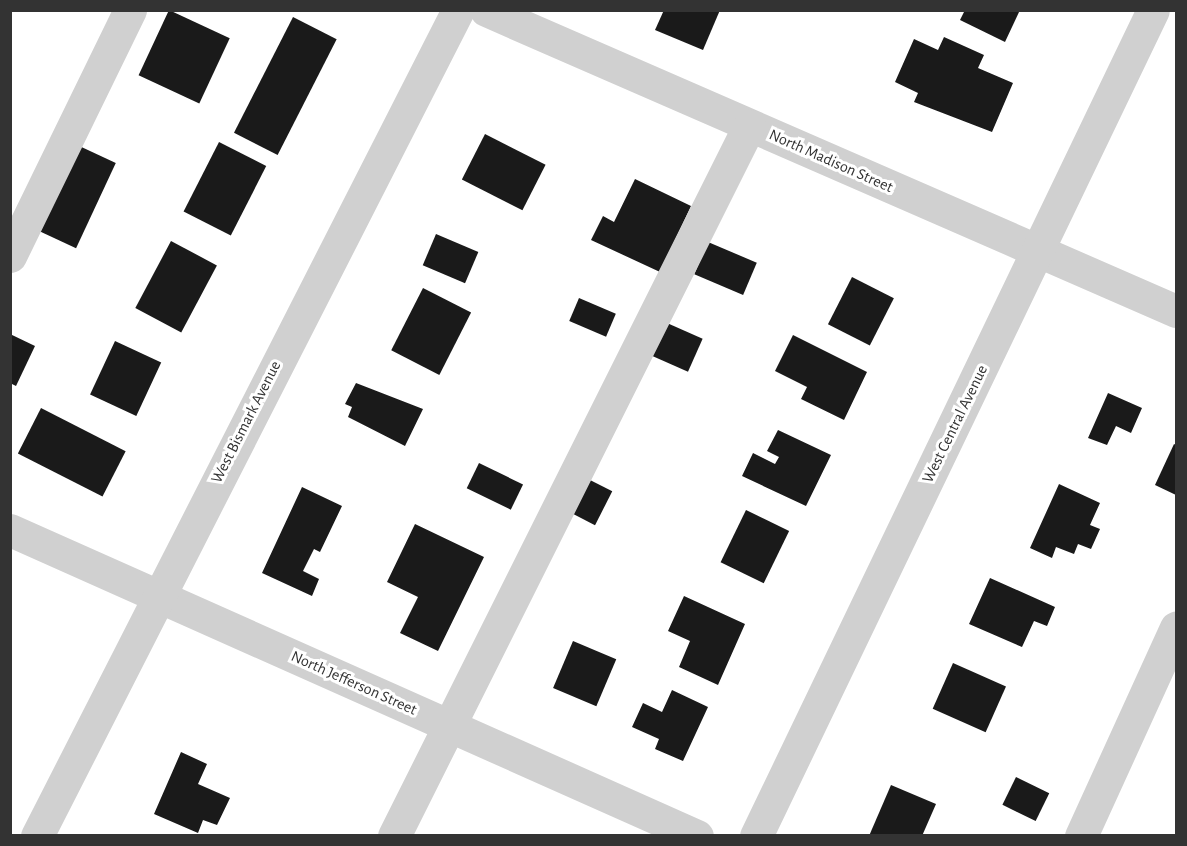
<!DOCTYPE html>
<html>
<head>
<meta charset="utf-8">
<style>
  body { margin:0 }
  #map { position:relative; width:1187px; height:846px; overflow:hidden; background:#fff; font-family:"Alegreya Sans",sans-serif }
  div>[style] { position:absolute }
  [style*='--x'] { left:calc(var(--x)*1px); top:calc(var(--y)*1px); width:calc(var(--w)*1px); rotate:calc(var(--a)*1deg) }
  .building>* { inset:0; background:#1a1a1a; transform-origin:0 0 }
  .minor>* { height:33px; margin:-16.5px; padding:0 16.5px; transform-origin:16.5px; border-radius:16.5px; background:#d0d0d0 }
  span { translate:-50% -50%; white-space:nowrap; text-align:center; line-height:1.15; -webkit-text-stroke:6px #fff; paint-order:stroke }
  .street-label { font-size:16px; color:#333 }
  .frame { position:absolute; inset:0; border:12px solid #333; pointer-events:none }
</style>
</head>
<body>
<div id="map">
  <div class="building">
    <div style="left:169px;top:10px;width:67px;height:72px;rotate:25deg"></div>
    <div style="clip-path:polygon(664px 10px,720px 10px,703px 50px,655px 30px)"></div>
    <div style="clip-path:polygon(965px 10px,1020px 10px,1005px 42px,960px 20px)"></div>
    <div style="left:293px;top:17px;width:49px;height:130px;rotate:27deg"></div>
    <div style="clip-path:polygon(944px 37px,984px 55px,978px 68px,1013px 83px,992px 132px,914px 102px,918px 93px,895px 82px,914px 39px,938px 50px)"></div>
    <div style="left:485px;top:134px;width:68px;height:51px;rotate:27deg"></div>
    <div style="left:219px;top:142px;width:53px;height:78px;rotate:27deg"></div>
    <div style="left:75px;top:144px;width:45px;height:94px;rotate:25deg"></div>
    <div style="clip-path:polygon(635px 179px,691px 206px,660px 272px,591px 240px,603px 216px,614px 222px)"></div>
    <div style="left:436px;top:234px;width:46px;height:34px;rotate:23deg"></div>
    <div style="left:171px;top:241px;width:52px;height:76px;rotate:28deg"></div>
    <div style="left:708px;top:242px;width:53px;height:35px;rotate:23deg"></div>
    <div style="left:852px;top:277px;width:47px;height:53px;rotate:27deg"></div>
    <div style="left:423px;top:288px;width:54px;height:70px;rotate:27deg"></div>
    <div style="left:579px;top:298px;width:40px;height:25px;rotate:23deg"></div>
    <div style="left:667px;top:323px;width:39px;height:36px;rotate:24deg"></div>
    <div style="clip-path:polygon(10px 334px,35px 346px,16px 386px,10px 383px)"></div>
    <div style="clip-path:polygon(793px 335px,867px 372px,844px 420px,801px 399px,807px 387px,775px 371px)"></div>
    <div style="left:115px;top:341px;width:51px;height:59px;rotate:25deg"></div>
    <div style="clip-path:polygon(356px 383px,423px 409px,405px 446px,348px 417px,352px 407px,345px 404px)"></div>
    <div style="clip-path:polygon(1108px 393px,1142px 408px,1131px 433px,1116px 426px,1107px 445px,1088px 438px)"></div>
    <div style="left:41px;top:408px;width:95px;height:51px;rotate:27deg"></div>
    <div style="clip-path:polygon(778px 430px,831px 455px,806px 506px,742px 476px,753px 453px,775px 464px,779px 457px,767px 451px)"></div>
    <div style="clip-path:polygon(1174px 444px,1176px 445px,1176px 495px,1155px 485px)"></div>
    <div style="left:479px;top:463px;width:49px;height:28px;rotate:26deg"></div>
    <div style="left:590px;top:480px;width:25px;height:38px;rotate:27deg"></div>
    <div style="clip-path:polygon(1059px 484px,1100px 503px,1090px 525px,1100px 529px,1091px 549px,1078px 544px,1074px 554px,1056px 547px,1052px 558px,1030px 548px)"></div>
    <div style="clip-path:polygon(302px 487px,342px 506px,320px 552px,314px 549px,303px 571px,319px 579px,312px 596px,262px 573px)"></div>
    <div style="left:746px;top:510px;width:48px;height:58px;rotate:26deg"></div>
    <div style="clip-path:polygon(415px 524px,484px 557px,438px 651px,400px 633px,418px 597px,387px 582px)"></div>
    <div style="clip-path:polygon(990px 578px,1055px 607px,1047px 626px,1034px 621px,1022px 647px,969px 624px)"></div>
    <div style="clip-path:polygon(684px 596px,745px 624px,718px 685px,679px 667px,690px 641px,668px 631px)"></div>
    <div style="left:573px;top:641px;width:47px;height:51px;rotate:23deg"></div>
    <div style="left:953px;top:663px;width:58px;height:50px;rotate:24deg"></div>
    <div style="clip-path:polygon(672px 690px,708px 707px,683px 761px,655px 749px,659px 739px,632px 727px,643px 703px,662px 712px)"></div>
    <div style="clip-path:polygon(181px 752px,207px 764px,198px 784px,230px 798px,217px 825px,203px 820px,198px 833px,154px 814px)"></div>
    <div style="left:1016px;top:777px;width:37px;height:31px;rotate:26deg"></div>
    <div style="clip-path:polygon(891px 785px,936px 804px,922px 836px,869px 836px)"></div>
  </div>
  <div class="minor">
    <div style="--x:486;--y:10;--w:753;--a:23.57"></div>
    <div style="--x:10;--y:256;--w:274;--a:-64"></div>
    <div style="--x:10;--y:530;--w:752;--a:24.01"></div>
    <div style="--x:37;--y:836;--w:927;--a:-62.99"></div>
    <div style="--x:394;--y:836;--w:794;--a:-63.43"></div>
    <div style="--x:756;--y:836;--w:916;--a:-64.33"></div>
    <div style="--x:1081;--y:836;--w:229;--a:-65.5"></div>
  </div>
  <div class="street-label">
    <span style="left:831px;top:161px;rotate:24deg">North Madison Street</span>
    <span style="left:246px;top:422px;rotate:-63deg">West Bismark Avenue</span>
    <span style="left:955px;top:424px;rotate:-64deg">West Central Avenue</span>
    <span style="left:354px;top:683px;rotate:24deg">North Jefferson Street</span>
  </div>
  <div class="frame"></div>
</div>
</body>
</html>
